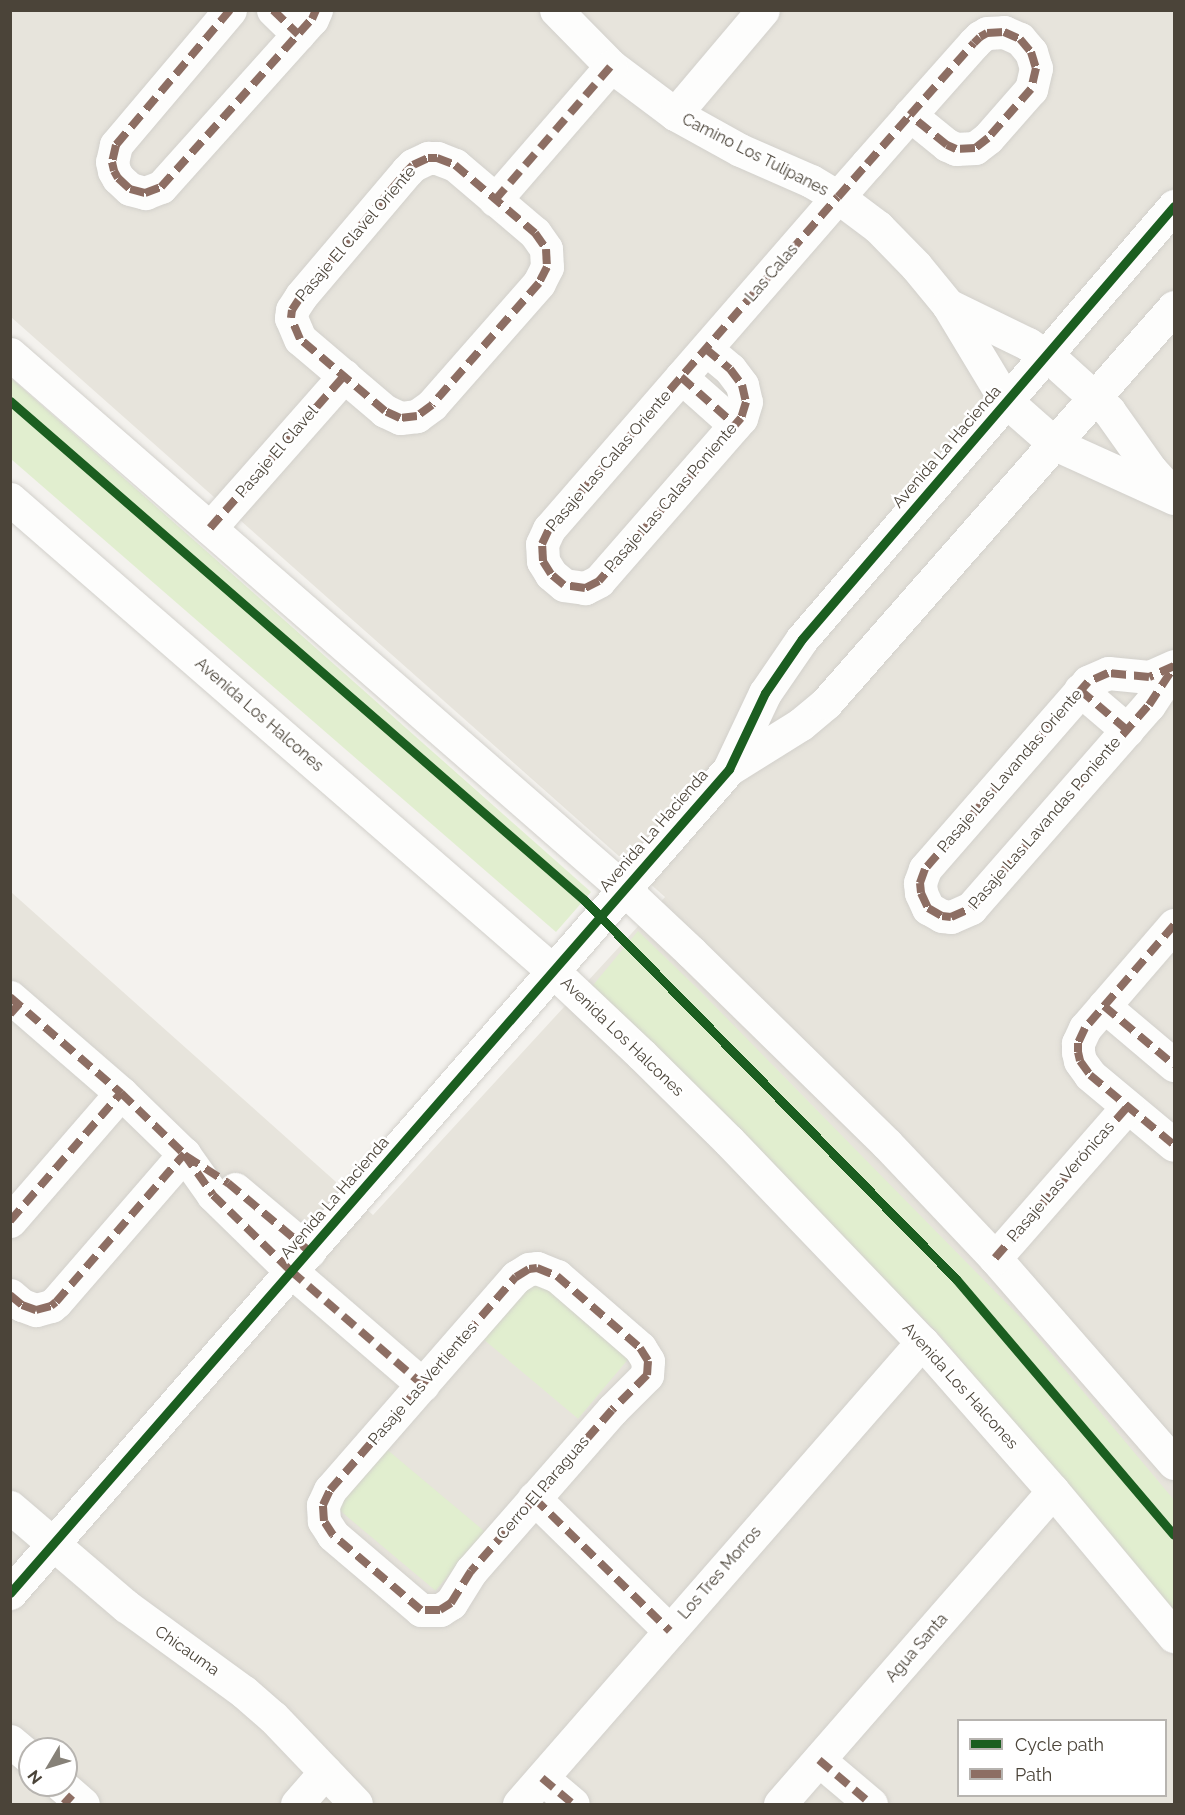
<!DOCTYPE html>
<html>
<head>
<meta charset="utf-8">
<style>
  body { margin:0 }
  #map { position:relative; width:1185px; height:1815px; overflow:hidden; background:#f4f2ee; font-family:Raleway,sans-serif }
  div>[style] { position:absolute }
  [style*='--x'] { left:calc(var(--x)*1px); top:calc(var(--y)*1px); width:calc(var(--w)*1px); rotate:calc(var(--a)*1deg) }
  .residential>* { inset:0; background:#e7e4dc }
  .green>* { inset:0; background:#e1eecf; transform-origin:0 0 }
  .roads { filter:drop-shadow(0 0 2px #d2d0cb) drop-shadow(0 0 2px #d2d0cb) }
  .minor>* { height:33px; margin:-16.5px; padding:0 16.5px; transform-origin:16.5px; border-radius:16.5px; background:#fdfdfc }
  .quiet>* { height:8px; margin-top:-4px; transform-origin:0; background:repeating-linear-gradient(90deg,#8d6e63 0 15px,transparent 0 23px) }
  .cycleway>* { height:9px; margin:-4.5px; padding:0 4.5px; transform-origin:4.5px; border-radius:4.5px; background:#1b5e20 }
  span { translate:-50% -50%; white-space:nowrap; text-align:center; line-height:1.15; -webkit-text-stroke:5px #fff; paint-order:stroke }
  .street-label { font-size:16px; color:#4b4439 }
  .frame { position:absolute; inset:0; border:12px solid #4b4439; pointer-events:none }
  .legend { position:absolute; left:957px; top:1719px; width:210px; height:78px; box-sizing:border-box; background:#fff; border:2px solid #b7b4b0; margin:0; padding:8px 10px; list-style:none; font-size:18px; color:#4b4439 }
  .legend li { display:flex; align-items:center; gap:12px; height:30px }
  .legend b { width:30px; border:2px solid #b7b4b0 }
  .north { position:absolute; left:18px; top:1737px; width:60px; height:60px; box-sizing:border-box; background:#fff; border:2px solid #b7b4b0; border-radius:50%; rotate:232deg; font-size:16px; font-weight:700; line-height:24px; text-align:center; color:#4b4439 }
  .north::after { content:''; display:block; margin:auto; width:21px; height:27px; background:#868178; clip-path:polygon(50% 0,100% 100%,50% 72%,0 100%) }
</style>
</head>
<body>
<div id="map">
  <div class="residential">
    <div style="clip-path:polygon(evenodd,11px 11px,1174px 11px,1174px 1804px,11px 1804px,11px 892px,373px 1215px,665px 897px,11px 317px,11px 11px,958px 1720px,1166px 1720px,1166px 1796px,958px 1796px,958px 1720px,11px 11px,30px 1749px,66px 1749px,66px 1785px,30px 1785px,30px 1749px)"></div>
  </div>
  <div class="green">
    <div style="clip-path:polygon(11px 378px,591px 892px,556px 932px,11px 459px)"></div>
    <div style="clip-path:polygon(638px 931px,699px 990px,1025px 1322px,1174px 1500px,1174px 1613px,939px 1334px,589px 990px)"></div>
    <div style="left:532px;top:1273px;width:129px;height:82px;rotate:40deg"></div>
    <div style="left:384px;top:1447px;width:132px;height:77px;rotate:40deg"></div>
  </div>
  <div class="roads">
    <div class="minor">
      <div style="--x:230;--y:10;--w:177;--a:130.2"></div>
      <div style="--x:116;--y:145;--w:17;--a:103"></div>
      <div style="--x:112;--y:162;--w:9;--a:77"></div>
      <div style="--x:114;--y:171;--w:8;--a:60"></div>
      <div style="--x:118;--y:178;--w:16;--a:43"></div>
      <div style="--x:130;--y:189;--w:16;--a:15"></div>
      <div style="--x:145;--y:193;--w:17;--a:-21"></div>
      <div style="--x:161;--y:187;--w:226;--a:-48.1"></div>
      <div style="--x:312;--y:19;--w:10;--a:-66"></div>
      <div style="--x:273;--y:10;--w:35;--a:44"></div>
      <div style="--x:556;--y:10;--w:78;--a:45.5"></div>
      <div style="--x:611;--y:66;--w:80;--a:36.9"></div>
      <div style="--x:675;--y:114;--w:74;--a:29"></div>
      <div style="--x:740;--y:150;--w:77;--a:23.6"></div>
      <div style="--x:811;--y:181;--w:31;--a:31"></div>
      <div style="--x:838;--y:197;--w:50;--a:36.9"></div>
      <div style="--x:878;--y:227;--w:54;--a:45.7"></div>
      <div style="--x:916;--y:266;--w:50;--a:50.6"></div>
      <div style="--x:948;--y:305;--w:112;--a:58.9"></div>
      <div style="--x:1006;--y:401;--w:65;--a:41.3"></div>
      <div style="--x:1055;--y:444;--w:131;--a:24.4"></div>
      <div style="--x:675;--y:114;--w:136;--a:-49.8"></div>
      <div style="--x:428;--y:158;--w:9;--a:0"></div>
      <div style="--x:437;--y:158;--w:19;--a:21"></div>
      <div style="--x:455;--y:165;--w:105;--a:40.4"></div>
      <div style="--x:535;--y:233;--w:19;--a:55"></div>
      <div style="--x:546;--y:249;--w:18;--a:87"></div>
      <div style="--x:547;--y:267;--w:18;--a:117"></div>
      <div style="--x:539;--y:283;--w:162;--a:131.3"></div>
      <div style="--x:432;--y:405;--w:19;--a:144"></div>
      <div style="--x:417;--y:416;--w:17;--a:173"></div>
      <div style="--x:400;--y:418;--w:17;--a:-155"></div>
      <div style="--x:385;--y:411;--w:111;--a:-139.7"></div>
      <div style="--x:300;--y:339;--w:23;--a:-113"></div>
      <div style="--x:291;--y:318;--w:8;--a:-83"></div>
      <div style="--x:292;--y:310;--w:17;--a:-57"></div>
      <div style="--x:301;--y:296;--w:164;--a:-49.7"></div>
      <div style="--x:407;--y:171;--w:8;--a:-45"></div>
      <div style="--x:413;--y:165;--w:17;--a:-25"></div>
      <div style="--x:495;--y:200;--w:177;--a:-49.1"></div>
      <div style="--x:948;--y:305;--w:89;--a:26"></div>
      <div style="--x:1028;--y:344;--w:32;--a:34"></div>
      <div style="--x:1055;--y:362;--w:73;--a:42.2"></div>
      <div style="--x:1109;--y:411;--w:72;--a:54.6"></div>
      <div style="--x:1151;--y:470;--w:31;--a:48"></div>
      <div style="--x:706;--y:349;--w:31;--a:40"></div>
      <div style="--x:730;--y:369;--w:20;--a:53"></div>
      <div style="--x:742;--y:385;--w:17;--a:77"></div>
      <div style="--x:746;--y:402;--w:17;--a:107"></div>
      <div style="--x:741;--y:418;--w:216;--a:131.1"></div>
      <div style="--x:599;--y:581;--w:16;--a:153"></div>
      <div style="--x:585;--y:588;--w:21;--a:-172"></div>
      <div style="--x:564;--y:585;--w:17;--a:-140"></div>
      <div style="--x:551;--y:574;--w:15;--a:-122"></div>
      <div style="--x:543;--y:561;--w:17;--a:-93"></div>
      <div style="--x:542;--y:544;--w:17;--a:-65"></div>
      <div style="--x:549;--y:529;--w:440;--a:-49"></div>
      <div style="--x:838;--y:197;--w:44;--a:-48.7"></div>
      <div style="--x:867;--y:164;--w:65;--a:-48.7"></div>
      <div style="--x:910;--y:115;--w:96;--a:-48.4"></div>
      <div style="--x:974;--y:43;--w:8;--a:-45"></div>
      <div style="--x:980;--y:37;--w:8;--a:-30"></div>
      <div style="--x:987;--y:33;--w:17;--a:-3"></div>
      <div style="--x:1004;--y:32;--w:17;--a:24"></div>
      <div style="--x:1020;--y:39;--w:17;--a:50"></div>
      <div style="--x:1031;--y:52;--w:17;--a:73"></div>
      <div style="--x:1036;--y:68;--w:22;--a:103"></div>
      <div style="--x:1031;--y:89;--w:65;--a:131.3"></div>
      <div style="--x:988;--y:138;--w:16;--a:142"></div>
      <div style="--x:975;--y:148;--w:19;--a:177"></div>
      <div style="--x:956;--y:149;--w:10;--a:-156"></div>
      <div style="--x:947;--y:145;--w:48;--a:-141"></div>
      <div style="--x:10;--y:354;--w:814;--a:41.07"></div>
      <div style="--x:624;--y:889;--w:92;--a:43.2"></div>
      <div style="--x:691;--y:952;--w:274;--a:44.4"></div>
      <div style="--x:887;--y:1144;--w:157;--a:46.5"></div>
      <div style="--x:995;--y:1258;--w:272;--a:48.9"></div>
      <div style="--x:681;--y:377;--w:72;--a:41.6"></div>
      <div style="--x:10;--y:499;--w:719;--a:41"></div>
      <div style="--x:553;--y:971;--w:122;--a:43.3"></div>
      <div style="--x:642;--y:1055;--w:122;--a:44.7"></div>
      <div style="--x:729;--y:1141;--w:279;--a:46.2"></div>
      <div style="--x:922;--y:1342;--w:198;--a:48.7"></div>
      <div style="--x:1053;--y:1491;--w:189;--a:50.2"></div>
      <div style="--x:210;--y:528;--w:203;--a:-48.6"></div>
      <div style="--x:1174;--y:666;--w:27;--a:156"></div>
      <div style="--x:1149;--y:677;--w:41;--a:-174.4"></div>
      <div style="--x:1108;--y:673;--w:22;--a:156"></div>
      <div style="--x:1088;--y:682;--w:248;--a:131.1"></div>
      <div style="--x:925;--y:869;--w:15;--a:110"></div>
      <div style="--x:920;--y:883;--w:10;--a:84"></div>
      <div style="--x:921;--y:893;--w:17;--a:65"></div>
      <div style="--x:928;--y:908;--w:16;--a:30"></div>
      <div style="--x:942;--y:916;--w:9;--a:6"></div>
      <div style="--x:951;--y:917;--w:22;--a:-24"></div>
      <div style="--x:971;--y:908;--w:270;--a:-48.8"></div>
      <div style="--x:1149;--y:705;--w:45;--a:-56.7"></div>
      <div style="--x:1080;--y:690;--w:62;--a:40.4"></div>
      <div style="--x:729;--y:769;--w:85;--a:-32"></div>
      <div style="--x:801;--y:724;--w:33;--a:-40"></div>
      <div style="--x:826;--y:703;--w:527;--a:-48.69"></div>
      <div style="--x:1174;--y:925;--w:136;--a:130.8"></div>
      <div style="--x:1085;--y:1028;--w:17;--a:115"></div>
      <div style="--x:1078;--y:1043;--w:9;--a:90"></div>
      <div style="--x:1078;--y:1052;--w:9;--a:77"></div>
      <div style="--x:1080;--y:1061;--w:17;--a:54"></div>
      <div style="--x:1090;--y:1075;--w:109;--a:39.8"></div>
      <div style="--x:10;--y:997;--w:147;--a:40.9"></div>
      <div style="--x:121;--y:1093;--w:88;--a:44.1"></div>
      <div style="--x:184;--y:1154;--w:50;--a:54.7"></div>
      <div style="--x:213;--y:1195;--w:109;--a:44.3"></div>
      <div style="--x:291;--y:1271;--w:174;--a:40.8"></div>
      <div style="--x:1104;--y:1006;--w:92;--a:40.1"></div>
      <div style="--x:235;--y:1189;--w:97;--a:40"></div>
      <div style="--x:10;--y:1221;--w:169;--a:-49.1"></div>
      <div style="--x:995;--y:1258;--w:201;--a:-48.8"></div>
      <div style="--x:537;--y:1268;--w:22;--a:22"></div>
      <div style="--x:557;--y:1276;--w:110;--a:40.9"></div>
      <div style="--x:640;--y:1348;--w:15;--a:58"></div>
      <div style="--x:648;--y:1361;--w:14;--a:94"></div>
      <div style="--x:647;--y:1375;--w:49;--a:135"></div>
      <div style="--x:612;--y:1410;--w:214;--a:131.2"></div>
      <div style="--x:471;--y:1571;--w:38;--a:122"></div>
      <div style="--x:451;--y:1603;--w:13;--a:148"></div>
      <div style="--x:440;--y:1610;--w:19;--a:180"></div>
      <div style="--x:421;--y:1610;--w:116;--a:-139.6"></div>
      <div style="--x:333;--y:1535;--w:17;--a:-123"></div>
      <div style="--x:324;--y:1521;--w:16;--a:-94"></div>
      <div style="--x:323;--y:1505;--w:17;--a:-65"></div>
      <div style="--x:330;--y:1490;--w:283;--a:-48.9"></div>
      <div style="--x:516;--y:1277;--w:15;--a:-32"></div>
      <div style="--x:529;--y:1269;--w:8;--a:-7"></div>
      <div style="--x:10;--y:1295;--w:16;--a:40"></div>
      <div style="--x:22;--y:1305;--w:15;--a:20"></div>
      <div style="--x:36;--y:1310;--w:16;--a:-15"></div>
      <div style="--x:51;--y:1306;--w:6;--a:-39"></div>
      <div style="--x:56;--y:1302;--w:196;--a:-49.1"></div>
      <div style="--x:534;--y:1498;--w:190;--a:44.4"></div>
      <div style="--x:10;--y:1507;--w:153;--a:40.5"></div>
      <div style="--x:126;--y:1606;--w:146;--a:36.1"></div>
      <div style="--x:244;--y:1692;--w:38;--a:41"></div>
      <div style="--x:273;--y:1717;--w:120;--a:46.3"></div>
      <div style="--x:10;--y:1593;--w:1094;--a:-48.89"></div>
      <div style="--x:729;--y:769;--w:84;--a:-64.7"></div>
      <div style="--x:765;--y:693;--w:65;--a:-55.6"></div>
      <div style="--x:802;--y:639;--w:571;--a:-49.33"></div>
      <div style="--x:10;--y:1741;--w:26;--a:40"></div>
      <div style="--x:819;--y:1760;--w:68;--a:40.2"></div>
      <div style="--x:542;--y:1778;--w:40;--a:40"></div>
      <div style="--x:61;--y:1785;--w:29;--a:41"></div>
      <div style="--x:297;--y:1804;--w:43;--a:-48.8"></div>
      <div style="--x:519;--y:1804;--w:613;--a:-48.9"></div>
      <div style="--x:780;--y:1804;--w:415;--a:-48.9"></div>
    </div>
  </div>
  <div class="quiet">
    <div style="--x:230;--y:10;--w:177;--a:130.2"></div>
    <div style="--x:116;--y:145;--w:17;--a:103"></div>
    <div style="--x:112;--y:162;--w:9;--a:77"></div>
    <div style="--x:114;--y:171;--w:8;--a:60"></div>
    <div style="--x:118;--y:178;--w:16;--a:43"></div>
    <div style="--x:130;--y:189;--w:16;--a:15"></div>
    <div style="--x:145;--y:193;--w:17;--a:-21"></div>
    <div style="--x:161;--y:187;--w:226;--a:-48.1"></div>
    <div style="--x:312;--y:19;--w:10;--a:-66"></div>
    <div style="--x:273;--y:10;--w:35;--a:44"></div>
    <div style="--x:428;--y:158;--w:9;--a:0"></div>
    <div style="--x:437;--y:158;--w:19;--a:21"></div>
    <div style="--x:455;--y:165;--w:105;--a:40.4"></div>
    <div style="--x:535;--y:233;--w:19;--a:55"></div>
    <div style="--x:546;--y:249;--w:18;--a:87"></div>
    <div style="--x:547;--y:267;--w:18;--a:117"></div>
    <div style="--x:539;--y:283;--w:162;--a:131.3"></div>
    <div style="--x:432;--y:405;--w:19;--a:144"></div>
    <div style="--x:417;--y:416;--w:17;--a:173"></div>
    <div style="--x:400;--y:418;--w:17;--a:-155"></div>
    <div style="--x:385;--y:411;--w:111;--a:-139.7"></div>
    <div style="--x:300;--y:339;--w:23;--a:-113"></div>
    <div style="--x:291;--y:318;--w:8;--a:-83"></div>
    <div style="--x:292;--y:310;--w:17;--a:-57"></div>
    <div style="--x:301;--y:296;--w:164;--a:-49.7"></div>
    <div style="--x:407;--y:171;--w:8;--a:-45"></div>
    <div style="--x:413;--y:165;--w:17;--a:-25"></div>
    <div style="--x:495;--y:200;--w:177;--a:-49.1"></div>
    <div style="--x:706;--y:349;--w:31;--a:40"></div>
    <div style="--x:730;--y:369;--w:20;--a:53"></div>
    <div style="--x:742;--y:385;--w:17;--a:77"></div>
    <div style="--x:746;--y:402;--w:17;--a:107"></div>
    <div style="--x:741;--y:418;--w:216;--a:131.1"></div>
    <div style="--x:599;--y:581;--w:16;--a:153"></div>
    <div style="--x:585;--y:588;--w:21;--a:-172"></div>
    <div style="--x:564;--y:585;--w:17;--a:-140"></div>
    <div style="--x:551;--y:574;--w:15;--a:-122"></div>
    <div style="--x:543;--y:561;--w:17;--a:-93"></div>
    <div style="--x:542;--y:544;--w:17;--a:-65"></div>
    <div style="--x:549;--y:529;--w:440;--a:-49"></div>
    <div style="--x:838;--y:197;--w:44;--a:-48.7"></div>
    <div style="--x:867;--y:164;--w:65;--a:-48.7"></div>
    <div style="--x:910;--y:115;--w:96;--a:-48.4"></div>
    <div style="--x:974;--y:43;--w:8;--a:-45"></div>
    <div style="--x:980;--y:37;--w:8;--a:-30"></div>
    <div style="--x:987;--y:33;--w:17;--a:-3"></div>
    <div style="--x:1004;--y:32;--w:17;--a:24"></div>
    <div style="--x:1020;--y:39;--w:17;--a:50"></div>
    <div style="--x:1031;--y:52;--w:17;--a:73"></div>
    <div style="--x:1036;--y:68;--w:22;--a:103"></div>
    <div style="--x:1031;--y:89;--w:65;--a:131.3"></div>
    <div style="--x:988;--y:138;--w:16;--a:142"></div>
    <div style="--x:975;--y:148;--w:19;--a:177"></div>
    <div style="--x:956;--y:149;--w:10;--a:-156"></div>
    <div style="--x:947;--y:145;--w:48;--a:-141"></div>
    <div style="--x:681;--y:377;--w:72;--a:41.6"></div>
    <div style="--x:210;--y:528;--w:203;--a:-48.6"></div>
    <div style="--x:1174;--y:666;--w:27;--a:156"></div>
    <div style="--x:1149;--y:677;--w:41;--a:-174.4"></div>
    <div style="--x:1108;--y:673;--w:22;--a:156"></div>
    <div style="--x:1088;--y:682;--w:248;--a:131.1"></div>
    <div style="--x:925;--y:869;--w:15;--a:110"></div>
    <div style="--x:920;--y:883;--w:10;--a:84"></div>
    <div style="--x:921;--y:893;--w:17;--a:65"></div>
    <div style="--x:928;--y:908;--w:16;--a:30"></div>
    <div style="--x:942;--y:916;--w:9;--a:6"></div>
    <div style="--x:951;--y:917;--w:22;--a:-24"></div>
    <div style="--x:971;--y:908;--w:270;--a:-48.8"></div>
    <div style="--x:1149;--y:705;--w:45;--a:-56.7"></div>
    <div style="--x:1080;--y:690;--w:62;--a:40.4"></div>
    <div style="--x:1174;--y:925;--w:136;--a:130.8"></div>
    <div style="--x:1085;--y:1028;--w:17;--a:115"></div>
    <div style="--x:1078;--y:1043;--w:9;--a:90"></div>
    <div style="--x:1078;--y:1052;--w:9;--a:77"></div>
    <div style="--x:1080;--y:1061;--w:17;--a:54"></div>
    <div style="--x:1090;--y:1075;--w:109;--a:39.8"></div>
    <div style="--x:10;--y:997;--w:147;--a:40.9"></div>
    <div style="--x:121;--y:1093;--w:88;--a:44.1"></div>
    <div style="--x:184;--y:1154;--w:50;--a:54.7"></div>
    <div style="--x:213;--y:1195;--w:109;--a:44.3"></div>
    <div style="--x:291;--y:1271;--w:174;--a:40.8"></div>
    <div style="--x:1104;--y:1006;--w:92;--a:40.1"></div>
    <div style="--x:10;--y:1014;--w:13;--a:-48"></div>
    <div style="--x:186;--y:1156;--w:50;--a:32.7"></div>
    <div style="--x:228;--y:1183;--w:106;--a:40"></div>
    <div style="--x:10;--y:1221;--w:169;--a:-49.1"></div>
    <div style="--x:995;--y:1258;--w:201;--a:-48.8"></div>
    <div style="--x:537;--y:1268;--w:22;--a:22"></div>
    <div style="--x:557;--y:1276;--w:110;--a:40.9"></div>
    <div style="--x:640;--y:1348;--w:15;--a:58"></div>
    <div style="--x:648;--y:1361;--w:14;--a:94"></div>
    <div style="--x:647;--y:1375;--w:49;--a:135"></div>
    <div style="--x:612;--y:1410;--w:214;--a:131.2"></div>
    <div style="--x:471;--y:1571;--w:38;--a:122"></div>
    <div style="--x:451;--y:1603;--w:13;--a:148"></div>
    <div style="--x:440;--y:1610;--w:19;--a:180"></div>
    <div style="--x:421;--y:1610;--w:116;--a:-139.6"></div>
    <div style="--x:333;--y:1535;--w:17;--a:-123"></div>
    <div style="--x:324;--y:1521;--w:16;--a:-94"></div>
    <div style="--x:323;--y:1505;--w:17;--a:-65"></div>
    <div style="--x:330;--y:1490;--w:283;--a:-48.9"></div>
    <div style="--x:516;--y:1277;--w:15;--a:-32"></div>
    <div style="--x:529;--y:1269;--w:8;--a:-7"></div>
    <div style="--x:10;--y:1295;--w:16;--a:40"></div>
    <div style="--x:22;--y:1305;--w:15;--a:20"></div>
    <div style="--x:36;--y:1310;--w:16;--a:-15"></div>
    <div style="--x:51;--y:1306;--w:6;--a:-39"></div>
    <div style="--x:56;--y:1302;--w:196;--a:-49.1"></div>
    <div style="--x:534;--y:1498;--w:190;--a:44.4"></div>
    <div style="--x:819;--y:1760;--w:68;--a:40.2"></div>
    <div style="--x:542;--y:1778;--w:40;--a:40"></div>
    <div style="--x:64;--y:1804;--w:12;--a:-48"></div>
  </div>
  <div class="cycleway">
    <div style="--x:10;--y:401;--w:761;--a:41"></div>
    <div style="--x:584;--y:900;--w:531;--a:45.53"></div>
    <div style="--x:956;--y:1279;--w:336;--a:49.6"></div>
    <div style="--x:10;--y:1593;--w:1094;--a:-48.89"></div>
    <div style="--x:729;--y:769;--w:84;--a:-64.7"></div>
    <div style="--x:765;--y:693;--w:65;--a:-55.6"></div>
    <div style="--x:802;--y:639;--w:571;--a:-49.33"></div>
  </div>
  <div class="street-label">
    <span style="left:755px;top:155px;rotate:27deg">Camino Los Tulipanes</span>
    <span style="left:356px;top:234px;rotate:-49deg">Pasaje El Clavel Oriente</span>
    <span style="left:772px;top:273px;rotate:-49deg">Las Calas</span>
    <span style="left:947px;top:447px;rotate:-49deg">Avenida La Hacienda</span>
    <span style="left:277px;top:452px;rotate:-49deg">Pasaje El Clavel</span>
    <span style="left:609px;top:461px;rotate:-49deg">Pasaje Las Calas Oriente</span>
    <span style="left:671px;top:498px;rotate:-49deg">Pasaje Las Calas Poniente</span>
    <span style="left:259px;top:715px;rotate:41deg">Avenida Los Halcones</span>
    <span style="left:1010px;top:771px;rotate:-49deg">Pasaje Las Lavandas Oriente</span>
    <span style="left:1045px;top:823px;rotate:-49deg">Pasaje Las Lavandas Poniente</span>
    <span style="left:654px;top:831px;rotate:-49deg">Avenida La Hacienda</span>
    <span style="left:622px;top:1037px;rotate:44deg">Avenida Los Halcones</span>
    <span style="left:1061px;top:1182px;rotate:-49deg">Pasaje Las Verónicas</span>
    <span style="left:335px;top:1198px;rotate:-49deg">Avenida La Hacienda</span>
    <span style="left:423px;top:1384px;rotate:-49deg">Pasaje Las Vertientes</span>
    <span style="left:960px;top:1386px;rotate:48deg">Avenida Los Halcones</span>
    <span style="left:543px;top:1488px;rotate:-49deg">Cerro El Paraguas</span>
    <span style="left:720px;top:1573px;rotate:-49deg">Los Tres Morros</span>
    <span style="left:917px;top:1648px;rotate:-49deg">Agua Santa</span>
    <span style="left:187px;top:1651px;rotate:35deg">Chicauma</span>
  </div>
  <div class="frame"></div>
  <ul class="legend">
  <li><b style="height:8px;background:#1b5e20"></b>Cycle path</li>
  <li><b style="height:8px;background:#8d6e63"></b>Path</li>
  </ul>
  <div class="north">N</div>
</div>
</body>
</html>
